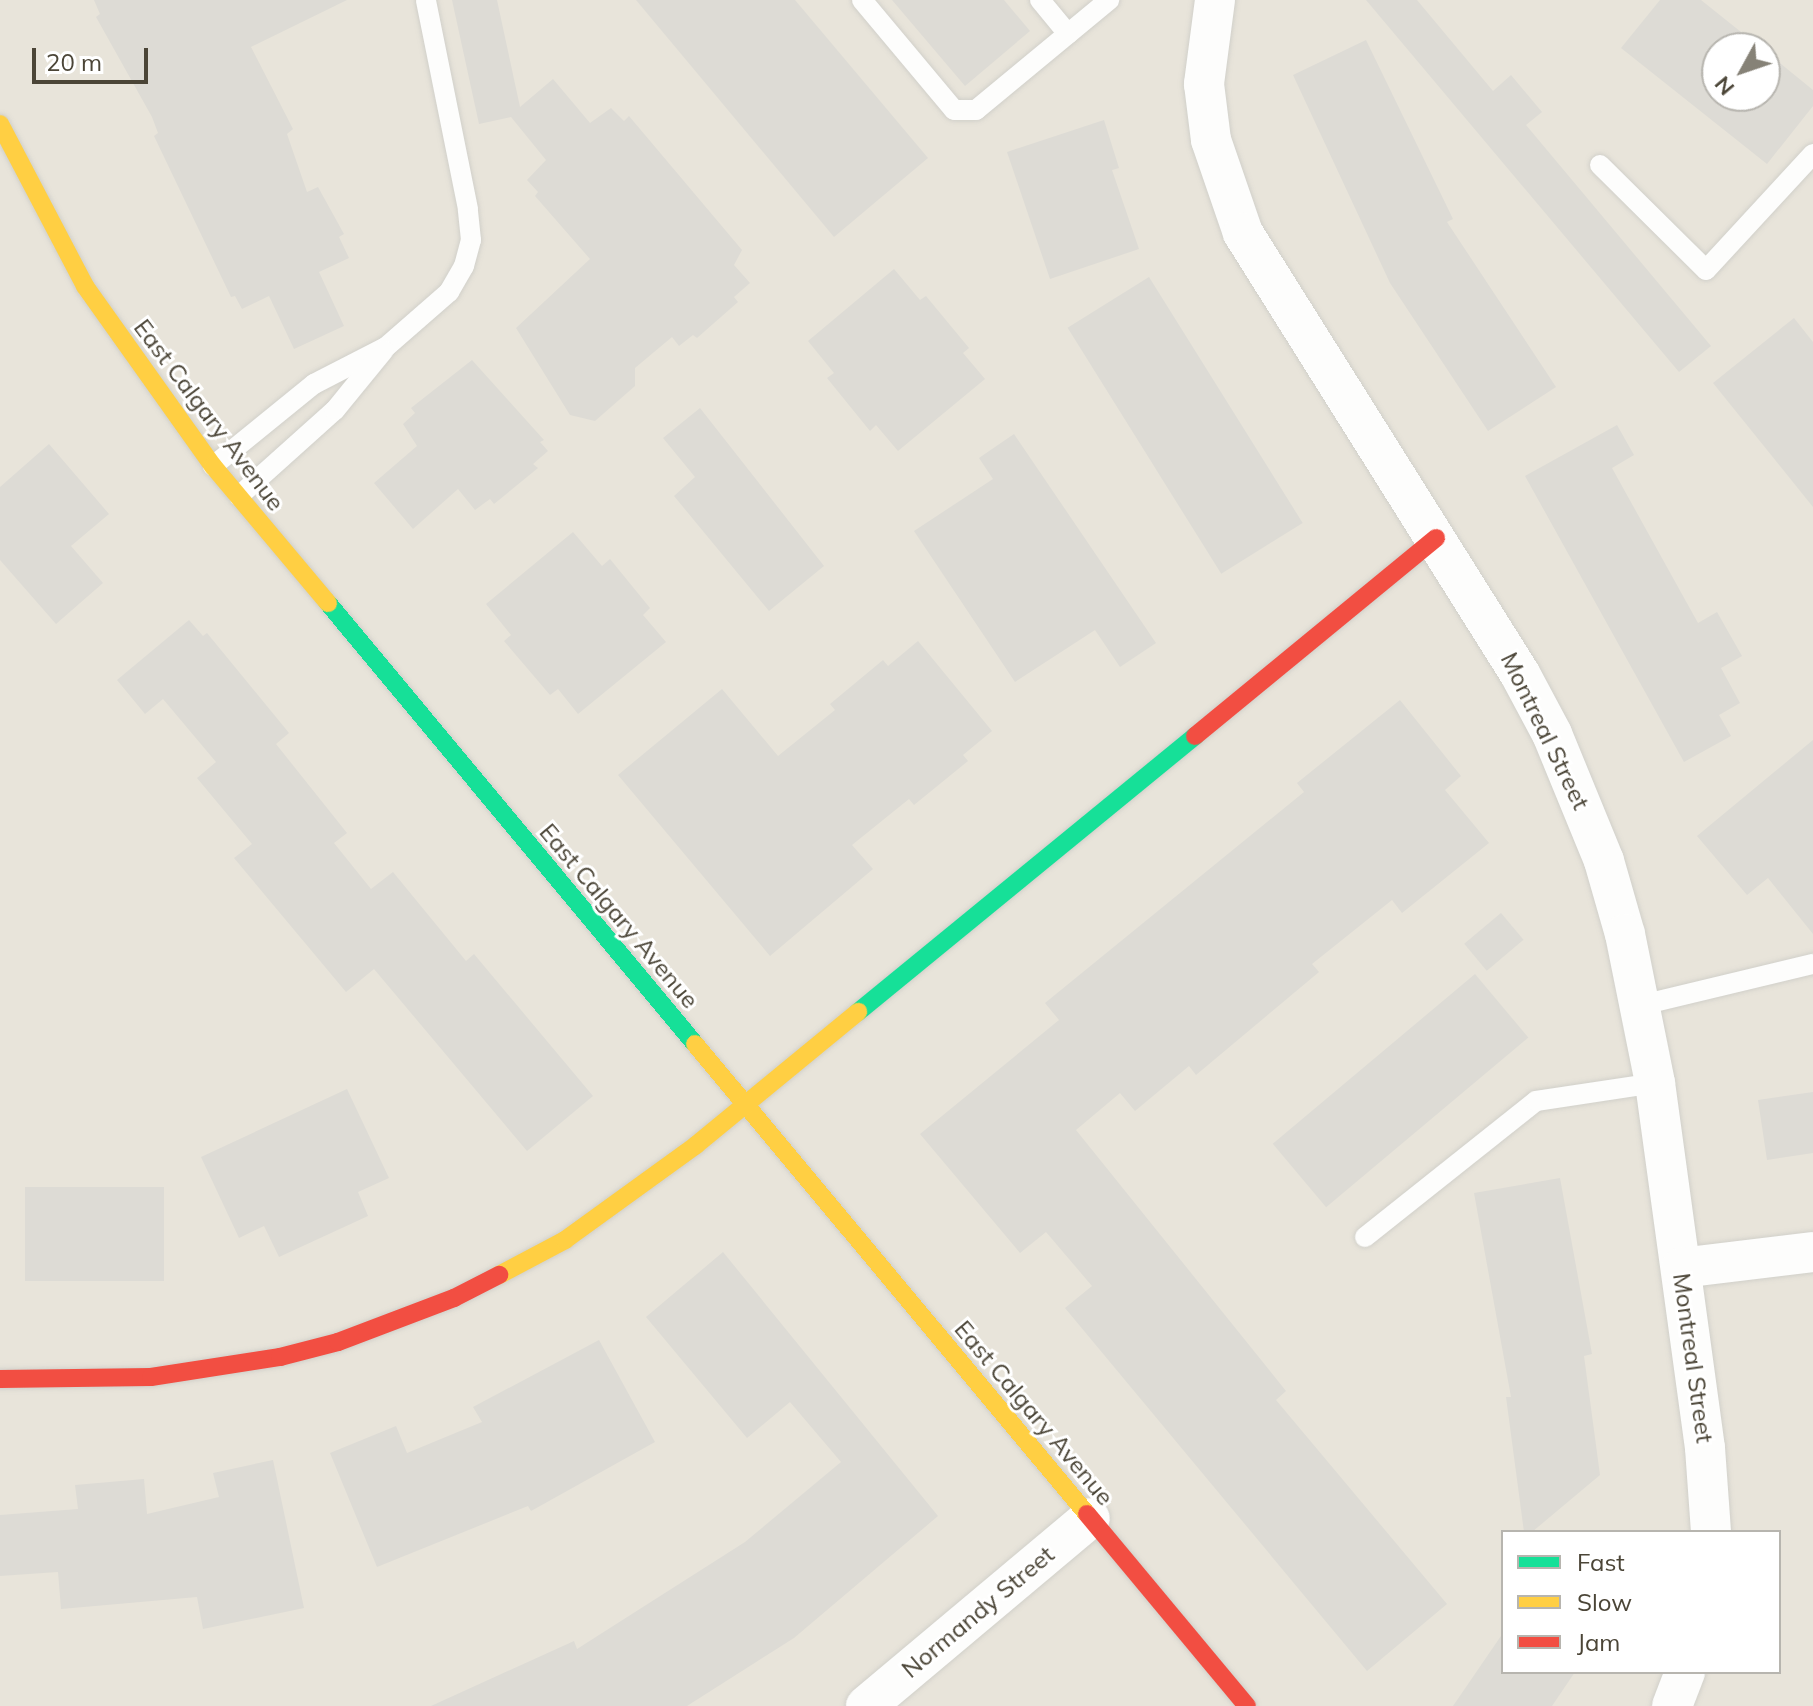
<!DOCTYPE html>
<html>
<head>
<meta charset="utf-8">
<style>
  body { margin:0 }
  #map { position:relative; width:1813px; height:1706px; overflow:hidden; background:#f3f2ed; font-family:Mulish,sans-serif }
  div>[style] { position:absolute }
  [style*='--x'] { left:calc(var(--x)*1px); top:calc(var(--y)*1px); width:calc(var(--w)*1px); rotate:calc(var(--a)*1deg) }
  .residential>* { inset:0; background:#e8e4da }
  .building>* { inset:0; background:#dddbd5; transform-origin:0 0 }
  .roads { filter:drop-shadow(0 0 2px #d1d0ca) drop-shadow(0 0 2px #d1d0ca) }
  .lane>* { height:20px; margin:-10px; padding:0 10px; transform-origin:10px; border-radius:10px; background:#fdfdfc }
  .street>* { height:40px; margin:-20px; padding:0 20px; transform-origin:20px; border-radius:20px; background:#fdfdfc }
  .fast>* { height:18px; margin:-9px; padding:0 9px; transform-origin:9px; border-radius:9px; background:#16e098 }
  .slow>* { height:18px; margin:-9px; padding:0 9px; transform-origin:9px; border-radius:9px; background:#ffcf43 }
  .jam>* { height:18px; margin:-9px; padding:0 9px; transform-origin:9px; border-radius:9px; background:#f24e42 }
  span { translate:-50% -50%; white-space:nowrap; text-align:center; line-height:1.15; -webkit-text-stroke:6px #fff; paint-order:stroke }
  .street-label { font-size:24px; color:#4b4537 }
  .legend { position:absolute; left:1501px; top:1530px; width:280px; height:144px; box-sizing:border-box; background:#fff; border:2px solid #b7b5af; margin:0; padding:10px 14px; list-style:none; font-size:24px; color:#4b4537 }
  .legend li { display:flex; align-items:center; gap:16px; height:40px }
  .legend b { width:40px; border:2px solid #b7b5af }
  .north { position:absolute; left:1701px; top:32px; width:80px; height:80px; box-sizing:border-box; background:#fff; border:2px solid #b7b5af; border-radius:50%; rotate:230deg; font-size:22px; font-weight:700; line-height:32px; text-align:center; color:#4b4537 }
  .north::after { content:''; display:block; margin:auto; width:28px; height:36px; background:#868277; clip-path:polygon(50% 0,100% 100%,50% 72%,0 100%) }
  .scale { position:absolute; left:32px; top:48px; width:116px; height:36px; box-sizing:border-box; border:4px solid #4b4537; border-top:0; padding-left:10px; font-size:24px; line-height:28px; white-space:nowrap; color:#4b4537; -webkit-text-stroke:6px #fff; paint-order:stroke }
</style>
</head>
<body>
<div id="map">
  <div class="residential">
    <div style="clip-path:polygon(evenodd,0 0,1813px 0,1813px 1706px,0 1706px,0 0,1717px 48px,1765px 48px,1765px 96px,1717px 96px,1717px 48px,0 0,1503px 1532px,1779px 1532px,1779px 1672px,1503px 1672px,1503px 1532px)"></div>
  </div>
  <div class="building">
    <div style="clip-path:polygon(94px 0,347px 0,251px 47px,293px 129px,287px 134px,307px 192px,318px 187px,344px 234px,339px 237px,349px 258px,319px 272px,344px 326px,294px 349px,269px 296px,242px 309px,235px 296px,231px 297px,154px 136px,158px 133px,152px 117px,96px 17px,100px 14px)"></div>
    <div style="clip-path:polygon(452px 0,497px 0,520px 107px,553px 79px,590px 123px,611px 108px,624px 121px,629px 116px,742px 250px,734px 265px,750px 283px,734px 297px,738px 302px,697px 338px,693px 335px,679px 346px,672px 337px,635px 368px,635px 386px,595px 421px,570px 415px,516px 328px,590px 259px,535px 196px,538px 192px,527px 180px,546px 160px,511px 117px,479px 124px)"></div>
    <div style="clip-path:polygon(636px 0,795px 0,928px 158px,834px 237px)"></div>
    <div style="clip-path:polygon(892px 0,1004px 0,1030px 31px,965px 86px)"></div>
    <div style="clip-path:polygon(1366px 0,1417px 0,1493px 91px,1511px 75px,1542px 112px,1526px 125px,1711px 346px,1679px 372px)"></div>
    <div style="clip-path:polygon(1660px 0,1701px 0,1761px 48px,1717px 48px,1717px 96px,1765px 96px,1765px 51px,1813px 90px,1813px 106px,1767px 164px,1621px 48px)"></div>
    <div style="clip-path:polygon(1366px 40px,1453px 219px,1447px 222px,1556px 387px,1488px 431px,1390px 283px,1293px 75px)"></div>
    <div style="clip-path:polygon(1104px 120px,1119px 168px,1112px 170px,1139px 249px,1050px 279px,1007px 152px)"></div>
    <div style="clip-path:polygon(894px 269px,920px 300px,926px 296px,969px 348px,963px 353px,985px 379px,898px 451px,876px 425px,870px 431px,827px 378px,834px 373px,808px 341px)"></div>
    <div style="left:1149px;top:277px;width:290px;height:96px;rotate:58deg"></div>
    <div style="clip-path:polygon(1794px 318px,1813px 342px,1813px 507px,1713px 383px)"></div>
    <div style="clip-path:polygon(472px 360px,544px 440px,540px 442px,548px 451px,533px 464px,538px 468px,494px 504px,490px 499px,475px 510px,458px 489px,413px 529px,374px 483px,417px 446px,403px 424px,415px 413px,411px 408px)"></div>
    <div style="clip-path:polygon(700px 408px,824px 566px,769px 611px,674px 496px,695px 477px,663px 438px)"></div>
    <div style="clip-path:polygon(1617px 425px,1634px 455px,1612px 468px,1698px 623px,1717px 612px,1742px 656px,1721px 668px,1740px 703px,1719px 715px,1731px 736px,1684px 762px,1525px 476px)"></div>
    <div style="clip-path:polygon(1014px 434px,1156px 643px,1120px 667px,1095px 630px,1015px 682px,914px 531px,993px 479px,979px 458px)"></div>
    <div style="clip-path:polygon(49px 444px,109px 514px,71px 546px,103px 583px,56px 624px,0 560px,0 487px)"></div>
    <div style="clip-path:polygon(573px 532px,602px 566px,610px 559px,650px 608px,643px 615px,666px 642px,578px 714px,558px 689px,550px 695px,504px 641px,511px 635px,486px 604px)"></div>
    <div style="clip-path:polygon(189px 620px,203px 636px,207px 633px,289px 733px,276px 744px,347px 833px,334px 843px,371px 889px,393px 872px,466px 961px,474px 954px,593px 1096px,527px 1151px,374px 969px,346px 992px,234px 858px,252px 844px,197px 778px,216px 762px,163px 699px,145px 714px,117px 680px)"></div>
    <div style="clip-path:polygon(918px 641px,992px 731px,963px 755px,968px 761px,914px 805px,909px 799px,852px 845px,873px 869px,770px 956px,618px 775px,722px 689px,778px 756px,835px 710px,830px 704px,883px 660px,888px 666px)"></div>
    <div style="clip-path:polygon(1400px 700px,1461px 776px,1445px 790px,1489px 843px,1402px 913px,1392px 900px,1312px 964px,1319px 972px,1196px 1075px,1189px 1066px,1135px 1111px,1120px 1093px,1076px 1130px,1286px 1391px,1276px 1400px,1447px 1604px,1367px 1671px,1065px 1308px,1092px 1286px,1046px 1232px,1020px 1253px,920px 1134px,1059px 1020px,1045px 1003px,1304px 792px,1297px 783px)"></div>
    <div style="clip-path:polygon(1813px 740px,1813px 934px,1768px 878px,1747px 895px,1697px 836px)"></div>
    <div style="left:1501px;top:913px;width:35px;height:48px;rotate:50deg"></div>
    <div style="left:1475px;top:974px;width:83px;height:264px;rotate:50deg"></div>
    <div style="clip-path:polygon(347px 1089px,389px 1178px,358px 1192px,368px 1216px,279px 1257px,264px 1226px,239px 1238px,201px 1157px)"></div>
    <div style="clip-path:polygon(1813px 1092px,1813px 1153px,1767px 1160px,1758px 1100px)"></div>
    <div style="clip-path:polygon(1560px 1178px,1592px 1354px,1584px 1356px,1600px 1475px,1532px 1532px,1524px 1532px,1506px 1397px,1511px 1397px,1474px 1193px)"></div>
    <div style="left:25px;top:1187px;width:139px;height:94px"></div>
    <div style="clip-path:polygon(723px 1252px,938px 1516px,794px 1638px,687px 1706px,431px 1706px,574px 1641px,577px 1649px,745px 1542px,841px 1462px,790px 1402px,747px 1438px,646px 1317px)"></div>
    <div style="clip-path:polygon(599px 1340px,655px 1442px,531px 1511px,528px 1506px,377px 1567px,330px 1453px,396px 1426px,407px 1453px,482px 1422px,473px 1407px)"></div>
    <div style="clip-path:polygon(273px 1460px,304px 1608px,203px 1629px,197px 1597px,61px 1609px,58px 1572px,0 1576px,0 1515px,78px 1509px,75px 1485px,144px 1479px,147px 1514px,219px 1497px,213px 1473px)"></div>
    <div style="clip-path:polygon(1503px 1633px,1503px 1672px,1575px 1672px,1552px 1706px,1453px 1706px)"></div>
  </div>
  <div class="roads">
    <div class="lane">
      <div style="--x:862;--y:0;--w:143;--a:50.1"></div>
      <div style="--x:954;--y:110;--w:22;--a:0"></div>
      <div style="--x:976;--y:110;--w:173;--a:-39.6"></div>
      <div style="--x:1040;--y:0;--w:44;--a:50.5"></div>
      <div style="--x:1600;--y:165;--w:149;--a:44.7"></div>
      <div style="--x:1706;--y:270;--w:158;--a:-47.3"></div>
      <div style="--x:213;--y:466;--w:130;--a:-39.1"></div>
      <div style="--x:314;--y:384;--w:81;--a:-27.2"></div>
      <div style="--x:386;--y:347;--w:84;--a:-41.1"></div>
      <div style="--x:449;--y:292;--w:30;--a:-60"></div>
      <div style="--x:464;--y:266;--w:27;--a:-75"></div>
      <div style="--x:471;--y:240;--w:31;--a:-96"></div>
      <div style="--x:468;--y:209;--w:213;--a:-101.4"></div>
      <div style="--x:239;--y:496;--w:129;--a:-41.9"></div>
      <div style="--x:335;--y:410;--w:77;--a:-50.8"></div>
      <div style="--x:1642;--y:1005;--w:176;--a:-13.5"></div>
      <div style="--x:1365;--y:1237;--w:218;--a:-38.5"></div>
      <div style="--x:1536;--y:1101;--w:120;--a:-8.6"></div>
    </div>
    <div class="street">
      <div style="--x:1215;--y:0;--w:85;--a:97.5"></div>
      <div style="--x:1204;--y:84;--w:56;--a:82.9"></div>
      <div style="--x:1211;--y:140;--w:98;--a:71"></div>
      <div style="--x:1243;--y:233;--w:521;--a:57.87"></div>
      <div style="--x:1520;--y:674;--w:68;--a:61.9"></div>
      <div style="--x:1552;--y:734;--w:137;--a:67.7"></div>
      <div style="--x:1604;--y:861;--w:76;--a:74"></div>
      <div style="--x:1625;--y:934;--w:152;--a:78.6"></div>
      <div style="--x:1655;--y:1083;--w:368;--a:82.2"></div>
      <div style="--x:1705;--y:1448;--w:84;--a:85.9"></div>
      <div style="--x:1681;--y:1268;--w:133;--a:-6.9"></div>
      <div style="--x:866;--y:1706;--w:292;--a:-40"></div>
      <div style="--x:1672;--y:1706;--w:36;--a:-69"></div>
    </div>
    <div class="fast">
      <div style="--x:328;--y:603;--w:574;--a:50.23"></div>
      <div style="--x:858;--y:1012;--w:436;--a:-39.3"></div>
    </div>
    <div class="slow">
      <div style="--x:0;--y:124;--w:183;--a:62.3"></div>
      <div style="--x:85;--y:286;--w:221;--a:54.6"></div>
      <div style="--x:213;--y:466;--w:179;--a:50"></div>
      <div style="--x:695;--y:1044;--w:612;--a:50.17"></div>
      <div style="--x:499;--y:1275;--w:75;--a:-27.9"></div>
      <div style="--x:565;--y:1240;--w:162;--a:-35.9"></div>
      <div style="--x:696;--y:1145;--w:210;--a:-39.4"></div>
    </div>
    <div class="jam">
      <div style="--x:1195;--y:736;--w:312;--a:-39.4"></div>
      <div style="--x:0;--y:1379;--w:151;--a:-0.8"></div>
      <div style="--x:151;--y:1377;--w:131;--a:-8.8"></div>
      <div style="--x:280;--y:1357;--w:60;--a:-14.5"></div>
      <div style="--x:338;--y:1342;--w:124;--a:-20.8"></div>
      <div style="--x:454;--y:1298;--w:51;--a:-27.1"></div>
      <div style="--x:1087;--y:1514;--w:250;--a:50.2"></div>
    </div>
  </div>
  <div class="street-label">
    <span style="left:209px;top:415px;rotate:53deg">East Calgary Avenue</span>
    <span style="left:1545px;top:731px;rotate:64deg">Montreal Street</span>
    <span style="left:619px;top:916px;rotate:50deg">East Calgary Avenue</span>
    <span style="left:1693px;top:1358px;rotate:82deg">Montreal Street</span>
    <span style="left:1034px;top:1413px;rotate:50deg">East Calgary Avenue</span>
    <span style="left:978px;top:1612px;rotate:-40deg">Normandy Street</span>
  </div>
  <ul class="legend">
  <li><b style="height:10px;background:#16e098"></b>Fast</li>
  <li><b style="height:10px;background:#ffcf43"></b>Slow</li>
  <li><b style="height:10px;background:#f24e42"></b>Jam</li>
  </ul>
  <div class="north">N</div>
  <div class="scale">20 m</div>
</div>
</body>
</html>
